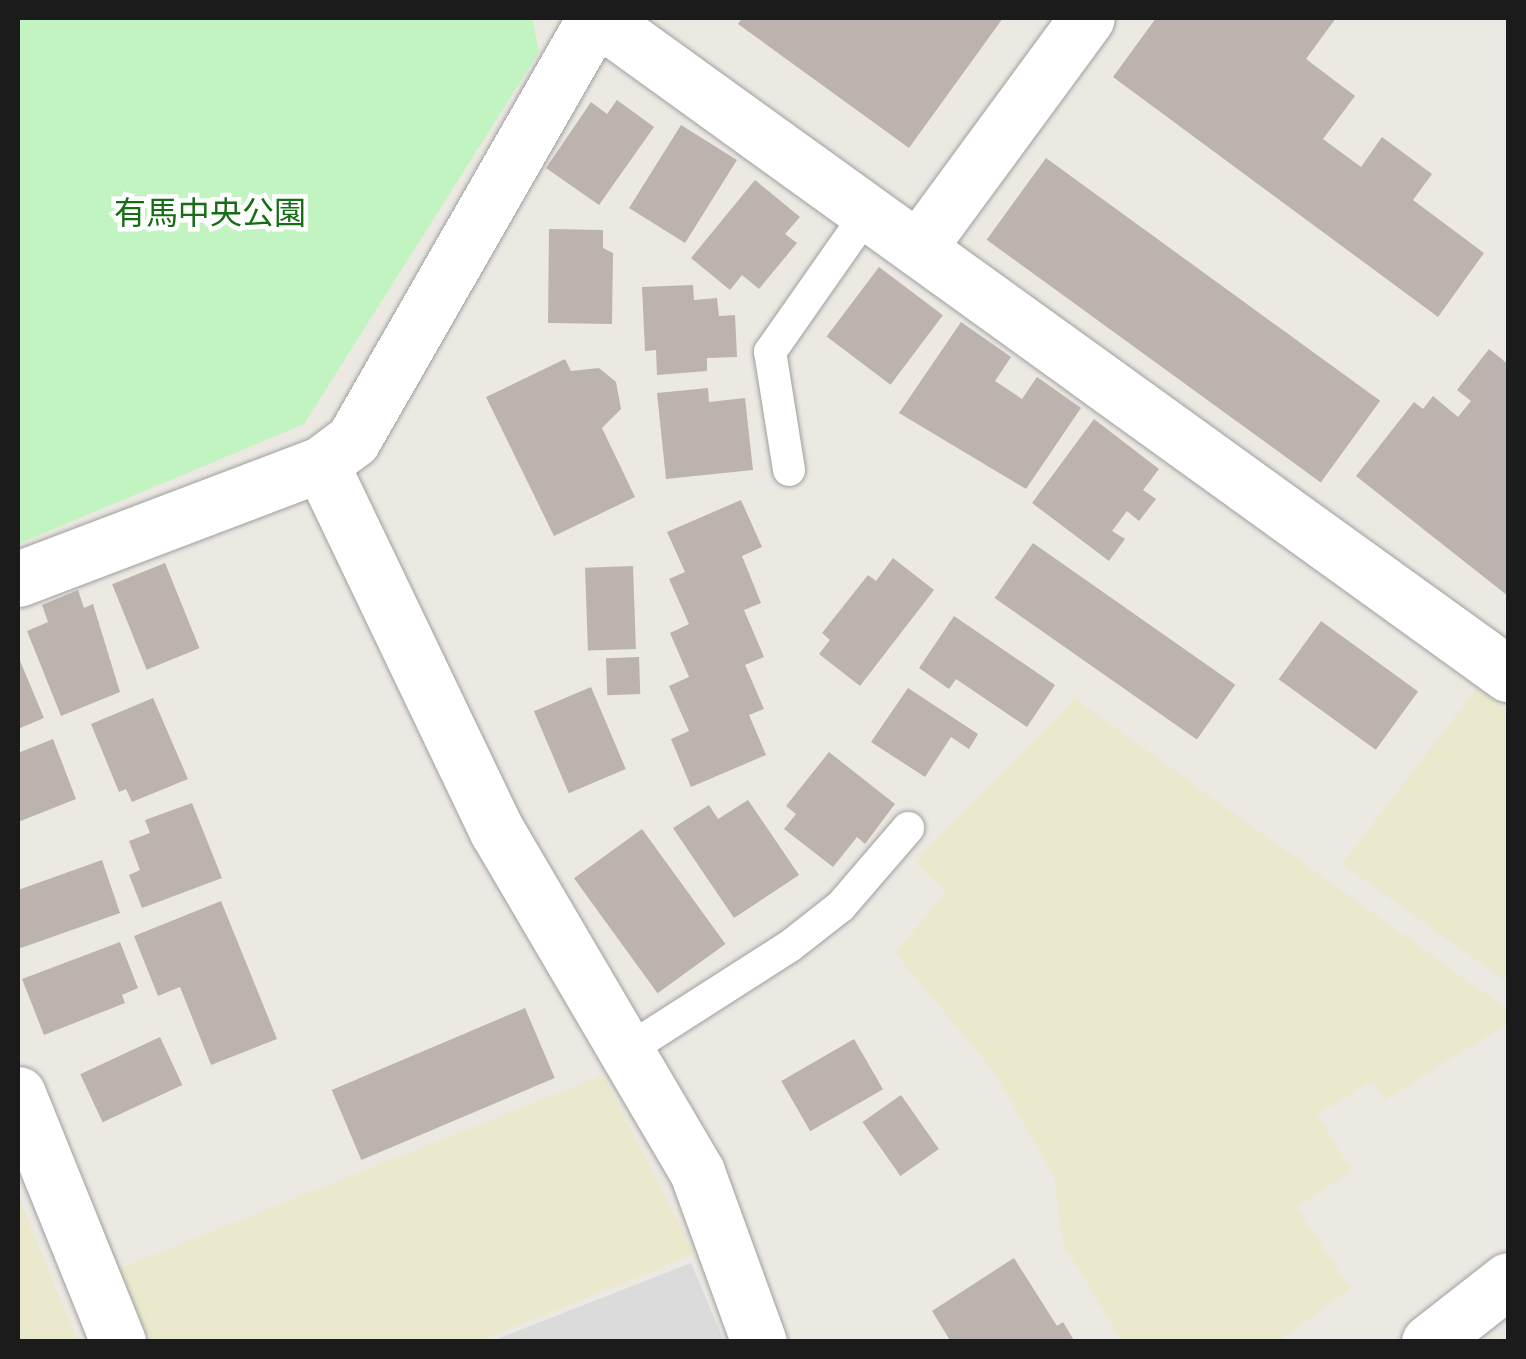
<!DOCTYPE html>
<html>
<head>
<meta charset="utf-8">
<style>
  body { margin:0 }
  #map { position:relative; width:1526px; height:1359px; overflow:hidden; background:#ece8e2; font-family:"Space Grotesk","Noto Sans JP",sans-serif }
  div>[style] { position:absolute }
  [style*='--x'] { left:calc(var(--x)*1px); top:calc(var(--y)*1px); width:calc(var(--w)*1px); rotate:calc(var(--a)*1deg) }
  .farmland>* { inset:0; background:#eae9ce }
  .park>* { inset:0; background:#c2f4c1 }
  .parking>* { inset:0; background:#dbdbdb }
  .building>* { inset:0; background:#bcb3af; transform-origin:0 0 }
  .roads { filter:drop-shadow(0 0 2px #9f9f9f) drop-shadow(0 0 2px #9f9f9f) }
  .service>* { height:32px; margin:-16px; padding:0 16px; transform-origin:16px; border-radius:16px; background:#fff }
  .minor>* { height:55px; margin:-27.5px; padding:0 27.5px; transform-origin:27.5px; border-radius:27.5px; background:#fff }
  span { translate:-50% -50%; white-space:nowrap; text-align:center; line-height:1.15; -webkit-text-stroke:9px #fff; paint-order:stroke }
  .park-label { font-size:32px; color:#156e14 }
  .frame { position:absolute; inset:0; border:20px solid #1b1b1b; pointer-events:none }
</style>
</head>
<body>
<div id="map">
  <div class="farmland">
    <div style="clip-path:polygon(1477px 688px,1508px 711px,1508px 983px,1342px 864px)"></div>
    <div style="clip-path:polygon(1075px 699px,1508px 1010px,1508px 1023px,1385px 1100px,1372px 1081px,1317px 1114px,1352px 1172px,1296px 1207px,1350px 1288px,1279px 1341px,1122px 1341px,1063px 1243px,1054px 1177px,995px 1073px,895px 953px,946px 892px,915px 862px)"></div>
    <div style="clip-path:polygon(603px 1075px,694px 1254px,477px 1342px,149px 1341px,118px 1269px)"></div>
    <div style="clip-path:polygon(18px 1196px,48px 1270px,78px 1341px,18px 1341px)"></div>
  </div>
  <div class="park">
    <div style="clip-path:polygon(18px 18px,532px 18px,539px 52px,304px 424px,18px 544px)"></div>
  </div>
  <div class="parking">
    <div style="clip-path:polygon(691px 1263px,724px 1341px,492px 1341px)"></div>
  </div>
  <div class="building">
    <div style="clip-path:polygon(742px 18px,1003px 18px,909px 148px,738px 24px)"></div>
    <div style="clip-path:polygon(1156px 18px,1336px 18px,1306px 59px,1355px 96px,1323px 139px,1361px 167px,1382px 137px,1432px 174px,1413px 200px,1484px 253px,1438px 317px,1113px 77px)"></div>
    <div style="clip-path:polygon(617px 100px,654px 127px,599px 205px,546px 168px,591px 102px,607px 114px)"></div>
    <div style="left:681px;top:125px;width:66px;height:98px;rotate:32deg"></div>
    <div style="left:1046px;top:158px;width:413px;height:101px;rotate:36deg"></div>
    <div style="clip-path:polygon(755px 180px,800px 217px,785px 234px,797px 243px,759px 289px,742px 275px,730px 290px,691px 258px)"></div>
    <div style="clip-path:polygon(549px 229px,603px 230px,603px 248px,613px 253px,612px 324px,548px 323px)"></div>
    <div style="left:879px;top:267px;width:80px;height:87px;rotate:37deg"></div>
    <div style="clip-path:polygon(693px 285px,694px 300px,717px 298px,719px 316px,735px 315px,737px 357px,707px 358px,707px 371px,657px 375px,656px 350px,645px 351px,642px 287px)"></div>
    <div style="clip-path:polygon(961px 322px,1011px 357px,995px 381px,1022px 399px,1037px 377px,1081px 408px,1026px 489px,899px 413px)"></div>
    <div style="clip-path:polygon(1489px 349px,1508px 364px,1508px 596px,1356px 476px,1414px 402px,1423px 409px,1433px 396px,1458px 417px,1471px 401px,1457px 390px)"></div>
    <div style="clip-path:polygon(565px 359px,571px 371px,599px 368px,616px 382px,621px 409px,602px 428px,635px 497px,554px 536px,486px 397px)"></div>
    <div style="clip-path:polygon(708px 388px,709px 402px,745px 398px,753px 470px,666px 479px,657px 393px)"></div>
    <div style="clip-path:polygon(1094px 419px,1159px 469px,1143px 490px,1156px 499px,1139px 521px,1127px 511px,1112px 531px,1125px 539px,1109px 561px,1032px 503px)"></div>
    <div style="clip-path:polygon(741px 500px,762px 547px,742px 556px,761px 603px,744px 610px,764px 657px,745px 665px,764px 709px,749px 715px,766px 755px,691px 787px,671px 739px,689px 731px,669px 686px,689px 677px,670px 633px,689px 624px,669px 579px,685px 572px,667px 532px)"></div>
    <div style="left:1033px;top:543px;width:247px;height:67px;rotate:35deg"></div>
    <div style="clip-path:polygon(893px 558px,934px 590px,860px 686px,819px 654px,830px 640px,822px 633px,868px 575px,876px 581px)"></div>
    <div style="left:165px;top:563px;width:92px;height:57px;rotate:68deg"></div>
    <div style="left:633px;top:566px;width:83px;height:48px;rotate:88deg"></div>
    <div style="clip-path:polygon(78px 590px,84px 608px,93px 604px,120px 692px,61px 716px,27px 631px,48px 622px,42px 605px)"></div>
    <div style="clip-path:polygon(954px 616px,1055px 685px,1027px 727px,956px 679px,949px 689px,919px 668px)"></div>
    <div style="left:1321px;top:621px;width:120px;height:72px;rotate:36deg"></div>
    <div style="clip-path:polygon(18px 656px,44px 718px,18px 729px)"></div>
    <div style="left:639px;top:657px;width:37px;height:33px;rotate:88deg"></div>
    <div style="left:591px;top:687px;width:89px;height:62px;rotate:67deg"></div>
    <div style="clip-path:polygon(908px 688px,978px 734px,969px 749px,951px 737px,925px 777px,871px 742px)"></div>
    <div style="clip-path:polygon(153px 698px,188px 779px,132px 802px,126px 789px,119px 792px,91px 724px)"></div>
    <div style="clip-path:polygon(53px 739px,76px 799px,18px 822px,18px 753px)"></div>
    <div style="clip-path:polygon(829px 752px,895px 804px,865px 844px,857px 837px,833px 867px,784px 829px,796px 814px,786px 806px)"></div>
    <div style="clip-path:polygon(748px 800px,799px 875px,734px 918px,673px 828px,709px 805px,718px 819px)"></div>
    <div style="clip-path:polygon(192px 803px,222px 878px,142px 908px,129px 875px,140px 870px,129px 841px,150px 833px,145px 820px)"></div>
    <div style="left:642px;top:829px;width:142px;height:84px;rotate:54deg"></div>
    <div style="clip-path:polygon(102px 860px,120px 913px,18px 949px,18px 890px)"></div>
    <div style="clip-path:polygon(221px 901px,277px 1039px,211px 1065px,180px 987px,158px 996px,134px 936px)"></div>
    <div style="clip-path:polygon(120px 942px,138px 988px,122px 995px,125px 1003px,44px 1035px,22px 979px)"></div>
    <div style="left:525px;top:1008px;width:76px;height:210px;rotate:67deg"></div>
    <div style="left:160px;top:1037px;width:53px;height:88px;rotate:65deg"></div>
    <div style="left:854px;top:1039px;width:58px;height:84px;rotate:60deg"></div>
    <div style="left:901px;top:1095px;width:66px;height:47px;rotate:55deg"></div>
    <div style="clip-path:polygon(1014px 1258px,1057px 1326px,1063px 1322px,1075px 1342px,951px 1342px,932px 1311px)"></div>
  </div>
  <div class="roads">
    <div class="service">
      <div style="--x:789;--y:470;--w:120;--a:-99.1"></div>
      <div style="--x:770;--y:352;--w:171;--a:-55"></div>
      <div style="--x:629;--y:1049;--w:191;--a:-32.6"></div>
      <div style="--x:790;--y:946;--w:65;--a:-38.1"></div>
      <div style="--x:841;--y:906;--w:103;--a:-49.3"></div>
    </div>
    <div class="minor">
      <div style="--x:598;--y:18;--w:1122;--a:35.79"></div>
      <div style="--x:918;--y:248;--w:285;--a:-53.7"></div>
      <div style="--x:321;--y:464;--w:407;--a:64.4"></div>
      <div style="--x:497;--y:831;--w:395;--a:59.6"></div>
      <div style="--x:697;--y:1172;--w:181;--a:70"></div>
      <div style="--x:18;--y:579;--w:324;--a:-20.8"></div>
      <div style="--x:321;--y:464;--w:40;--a:-37"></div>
      <div style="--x:353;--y:440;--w:486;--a:-60.2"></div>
      <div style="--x:18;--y:1094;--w:267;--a:68"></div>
      <div style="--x:1429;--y:1342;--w:100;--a:-38.1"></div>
    </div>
  </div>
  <div class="park-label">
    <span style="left:210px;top:213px">有馬中央公園</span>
  </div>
  <div class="frame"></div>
</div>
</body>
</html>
